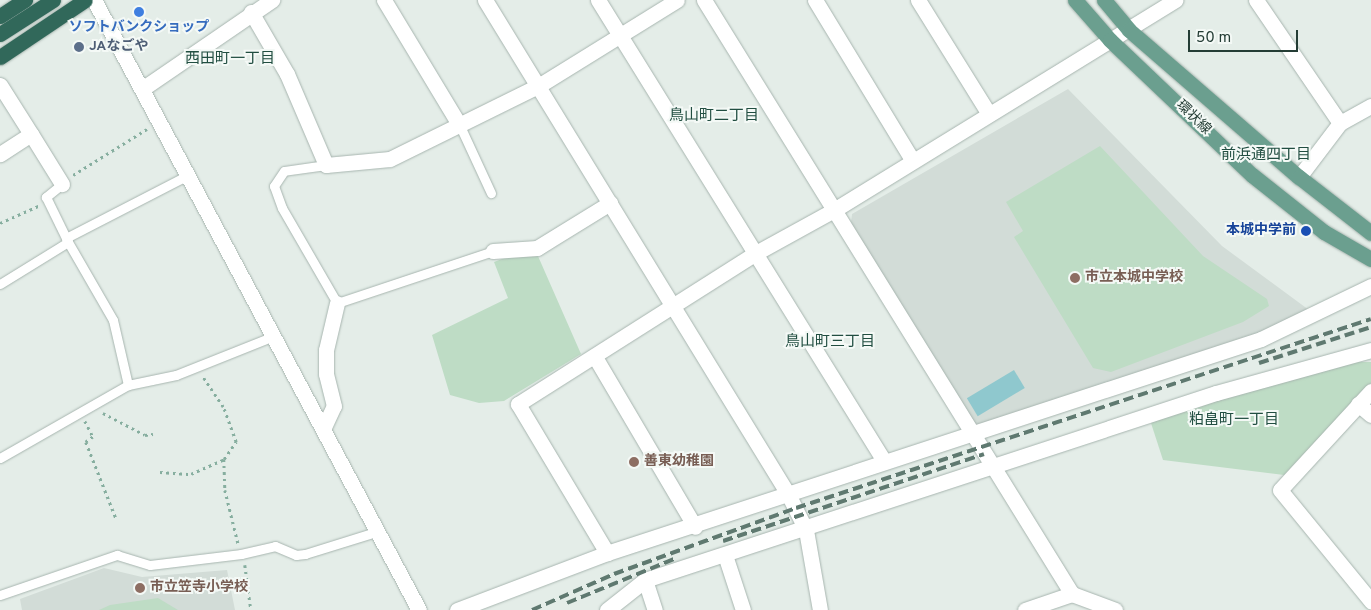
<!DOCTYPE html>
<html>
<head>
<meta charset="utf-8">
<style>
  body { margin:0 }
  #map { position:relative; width:1371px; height:610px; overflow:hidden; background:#e4ede8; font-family:Overpass,"Noto Sans JP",sans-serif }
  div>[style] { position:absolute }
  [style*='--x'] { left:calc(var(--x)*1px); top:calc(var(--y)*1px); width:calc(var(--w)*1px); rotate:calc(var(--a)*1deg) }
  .built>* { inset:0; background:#d2dcd7 }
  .green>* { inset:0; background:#bedcc5 }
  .water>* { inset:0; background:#8fc8ce; transform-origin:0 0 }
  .path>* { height:2.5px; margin-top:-1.25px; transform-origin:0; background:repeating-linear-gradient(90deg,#86ae9f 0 2.5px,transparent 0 6.5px) }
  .roads { filter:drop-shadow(0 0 1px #a7b5af) drop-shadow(0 0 1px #a7b5af) }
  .lane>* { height:9px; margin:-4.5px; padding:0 4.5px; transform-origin:4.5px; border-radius:4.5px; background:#fff }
  .street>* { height:15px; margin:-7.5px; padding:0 7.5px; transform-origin:7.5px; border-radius:7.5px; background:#fff }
  .secondary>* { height:15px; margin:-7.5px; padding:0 7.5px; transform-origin:7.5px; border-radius:7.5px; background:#fff }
  .primary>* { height:15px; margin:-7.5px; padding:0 7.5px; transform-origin:7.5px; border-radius:7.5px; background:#6b9f8f }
  .highway>* { height:15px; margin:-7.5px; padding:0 7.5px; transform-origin:7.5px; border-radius:7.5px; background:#31685a }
  .rail>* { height:4px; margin-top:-2px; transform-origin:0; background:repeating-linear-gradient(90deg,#5f7970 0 10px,transparent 0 15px) }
  .dots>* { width:14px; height:14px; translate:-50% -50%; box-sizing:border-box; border:2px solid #f4f9f6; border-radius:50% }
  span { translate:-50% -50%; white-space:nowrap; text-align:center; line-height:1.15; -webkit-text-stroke:4px #f4f9f6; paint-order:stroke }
  .shop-label { font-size:14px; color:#366cbe; font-weight:700 }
  .service-label { font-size:14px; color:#4e5e75; font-weight:700 }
  .left { translate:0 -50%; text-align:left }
  .street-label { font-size:14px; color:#243d35 }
  .transit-label { font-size:14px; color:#164399; font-weight:700 }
  .right { translate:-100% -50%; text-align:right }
  .education-label { font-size:14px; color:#785e54; font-weight:700 }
  .neighbourhood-label { font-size:15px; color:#214e41 }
  .scale { position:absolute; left:1188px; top:30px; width:110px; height:22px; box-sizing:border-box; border:2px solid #243d35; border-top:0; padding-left:6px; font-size:15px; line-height:18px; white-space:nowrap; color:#243d35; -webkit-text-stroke:4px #f4f9f6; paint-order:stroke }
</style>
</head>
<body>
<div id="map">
  <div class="built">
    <div style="clip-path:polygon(1068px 89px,1222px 246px,1309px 310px,1249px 337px,980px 425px,973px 422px,851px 223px,852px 214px)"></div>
    <div style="clip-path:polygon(104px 568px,142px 577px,227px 570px,235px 610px,22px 610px,20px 599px)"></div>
  </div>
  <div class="green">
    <div style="clip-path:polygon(1100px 146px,1203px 256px,1267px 299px,1269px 306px,1243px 322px,1111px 372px,1093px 368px,1014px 237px,1023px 231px,1006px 202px)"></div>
    <div style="clip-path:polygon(534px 247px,581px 354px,504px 401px,479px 403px,450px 395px,432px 335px,508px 298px,494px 262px)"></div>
    <div style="clip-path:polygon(1354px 362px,1371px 362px,1371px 383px,1284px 475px,1163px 460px,1150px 420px)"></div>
    <div style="clip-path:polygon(158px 598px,178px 610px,99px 610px,110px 605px)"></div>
  </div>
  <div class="water">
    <div style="left:1014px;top:370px;width:21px;height:55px;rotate:59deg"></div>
  </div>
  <div class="path">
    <div style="--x:73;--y:175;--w:87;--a:-31.9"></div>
    <div style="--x:0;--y:223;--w:42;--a:-24.1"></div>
    <div style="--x:103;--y:413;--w:47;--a:27.6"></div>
    <div style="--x:145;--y:435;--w:8;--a:-7"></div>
    <div style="--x:85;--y:421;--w:18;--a:63"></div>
    <div style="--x:93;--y:437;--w:9;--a:144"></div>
    <div style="--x:86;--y:442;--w:82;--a:68.5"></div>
    <div style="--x:224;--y:459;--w:31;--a:88"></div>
    <div style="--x:225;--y:490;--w:55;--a:76.2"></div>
    <div style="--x:160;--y:472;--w:31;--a:4"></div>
    <div style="--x:191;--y:474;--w:36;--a:-24"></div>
    <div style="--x:224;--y:459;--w:21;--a:-55"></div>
    <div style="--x:236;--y:442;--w:37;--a:-110"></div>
    <div style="--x:223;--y:407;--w:36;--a:-124"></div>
    <div style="--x:245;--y:565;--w:45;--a:82.4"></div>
  </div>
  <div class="roads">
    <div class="lane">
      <div style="--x:460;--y:126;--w:74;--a:65.2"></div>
      <div style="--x:326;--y:165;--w:42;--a:171.9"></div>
      <div style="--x:284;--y:171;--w:18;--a:124"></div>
      <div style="--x:274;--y:186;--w:23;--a:70"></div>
      <div style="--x:282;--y:208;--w:110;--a:59.9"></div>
      <div style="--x:337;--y:303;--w:164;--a:-18.4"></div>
      <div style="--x:62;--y:184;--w:21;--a:141"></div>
      <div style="--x:46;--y:197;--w:46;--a:64"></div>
      <div style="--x:68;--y:242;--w:90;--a:60"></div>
      <div style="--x:113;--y:320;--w:67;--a:77"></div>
      <div style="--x:0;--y:284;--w:80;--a:-31.7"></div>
      <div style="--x:68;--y:242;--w:4;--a:-117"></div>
      <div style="--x:66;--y:238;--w:137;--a:-27.3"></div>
      <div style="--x:0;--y:458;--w:147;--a:-29.7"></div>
      <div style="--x:128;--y:385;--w:49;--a:-11.8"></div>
      <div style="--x:176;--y:375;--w:105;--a:-21.7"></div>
      <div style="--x:0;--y:595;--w:124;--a:-18.9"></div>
      <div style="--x:117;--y:555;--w:34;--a:17"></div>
      <div style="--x:150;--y:565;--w:92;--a:-6.9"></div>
      <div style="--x:241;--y:554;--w:35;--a:-13"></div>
      <div style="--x:275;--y:546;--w:23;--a:23"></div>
      <div style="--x:296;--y:555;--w:9;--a:-6"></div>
      <div style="--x:305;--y:554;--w:77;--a:-17.3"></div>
    </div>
    <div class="street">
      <div style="--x:384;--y:0;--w:147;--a:58.9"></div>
      <div style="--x:485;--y:0;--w:580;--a:58.48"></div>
      <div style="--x:788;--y:494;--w:40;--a:63.4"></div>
      <div style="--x:806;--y:530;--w:81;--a:80.1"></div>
      <div style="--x:598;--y:0;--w:543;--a:58.18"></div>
      <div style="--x:704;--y:0;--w:699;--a:58.22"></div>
      <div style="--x:1072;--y:594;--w:46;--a:20.4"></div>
      <div style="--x:815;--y:0;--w:188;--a:58.7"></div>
      <div style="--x:918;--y:0;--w:134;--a:58.1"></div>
      <div style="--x:1256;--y:0;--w:149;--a:55.7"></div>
      <div style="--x:251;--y:12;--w:72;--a:59.9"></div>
      <div style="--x:287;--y:74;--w:99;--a:66.8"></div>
      <div style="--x:326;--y:165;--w:64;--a:-5.4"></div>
      <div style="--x:390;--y:159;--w:167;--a:-26.3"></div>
      <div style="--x:540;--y:85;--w:161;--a:-31.8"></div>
      <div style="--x:0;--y:85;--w:58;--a:57.7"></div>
      <div style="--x:31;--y:134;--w:37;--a:147"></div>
      <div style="--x:142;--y:89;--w:158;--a:-34.4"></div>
      <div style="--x:31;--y:134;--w:59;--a:58.2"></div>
      <div style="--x:1299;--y:177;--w:68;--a:-52.8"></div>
      <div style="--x:1340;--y:123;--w:35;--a:-29"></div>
      <div style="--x:493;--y:251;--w:44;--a:-3.9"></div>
      <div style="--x:537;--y:248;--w:86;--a:-31.7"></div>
      <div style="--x:595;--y:357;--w:197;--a:59.5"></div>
      <div style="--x:1371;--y:391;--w:134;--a:132.6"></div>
      <div style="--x:1280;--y:490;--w:144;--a:50.7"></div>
      <div style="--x:518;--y:404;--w:174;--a:59.1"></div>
      <div style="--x:1358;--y:404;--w:17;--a:40"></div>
      <div style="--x:324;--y:427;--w:23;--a:-65"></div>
      <div style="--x:334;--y:406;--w:33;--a:-104"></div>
      <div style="--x:326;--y:374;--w:24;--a:-90"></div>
      <div style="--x:326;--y:350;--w:48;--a:-76.8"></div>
      <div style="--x:725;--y:555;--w:58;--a:71.9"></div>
      <div style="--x:645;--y:580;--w:32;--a:72"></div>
      <div style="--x:457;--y:610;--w:160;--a:-20.8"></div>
      <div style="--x:607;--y:553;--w:688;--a:-18.12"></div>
      <div style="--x:1261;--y:339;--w:122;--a:-25.7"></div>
      <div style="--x:607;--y:610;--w:48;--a:-38.3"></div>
      <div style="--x:645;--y:580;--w:601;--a:-18.13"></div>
      <div style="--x:1216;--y:393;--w:161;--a:-15.5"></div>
      <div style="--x:1025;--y:610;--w:50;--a:-18.8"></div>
    </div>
    <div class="secondary">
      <div style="--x:94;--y:0;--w:691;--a:61.95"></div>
      <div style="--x:518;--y:404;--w:280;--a:-32.4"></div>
      <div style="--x:754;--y:254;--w:91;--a:-28.8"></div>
      <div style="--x:834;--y:210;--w:401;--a:-31.6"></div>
    </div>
    <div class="primary">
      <div style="--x:1075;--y:0;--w:53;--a:48.8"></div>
      <div style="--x:1110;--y:40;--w:196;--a:43.6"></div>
      <div style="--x:1252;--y:175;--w:92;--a:38.4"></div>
      <div style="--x:1324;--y:232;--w:54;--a:29.9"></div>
      <div style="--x:1104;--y:0;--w:39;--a:50"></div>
      <div style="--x:1129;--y:30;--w:225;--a:40.9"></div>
      <div style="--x:1299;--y:177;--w:91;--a:37.9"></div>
    </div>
    <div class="highway">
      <div style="--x:0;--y:16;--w:30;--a:-33"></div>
      <div style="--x:0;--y:34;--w:63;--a:-32.7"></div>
      <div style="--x:0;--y:57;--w:102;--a:-33.8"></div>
    </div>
  </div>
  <div class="rail">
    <div style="--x:1259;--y:363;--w:118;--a:-17.8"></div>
    <div style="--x:723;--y:541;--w:275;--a:-18.4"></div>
    <div style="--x:567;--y:603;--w:118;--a:-22.4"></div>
    <div style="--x:532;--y:610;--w:90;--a:-23.7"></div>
    <div style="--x:614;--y:574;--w:194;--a:-19.9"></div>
    <div style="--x:796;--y:508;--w:605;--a:-18.2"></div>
  </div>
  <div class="dots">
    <div style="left:139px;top:12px;background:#3f7fe0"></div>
    <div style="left:79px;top:47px;background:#5c6f8a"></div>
    <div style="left:1306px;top:231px;background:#1a4fb4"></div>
    <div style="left:1075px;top:278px;background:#8d6e63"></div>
    <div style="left:634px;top:462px;background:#8d6e63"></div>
    <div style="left:140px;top:588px;background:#8d6e63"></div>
  </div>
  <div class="shop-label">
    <span style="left:139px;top:28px">ソフトバンクショップ</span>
  </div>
  <div class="service-label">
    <span class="left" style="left:89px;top:47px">JAなごや</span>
  </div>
  <div class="street-label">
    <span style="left:1193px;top:118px;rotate:44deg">環状線</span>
  </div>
  <div class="transit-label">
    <span class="right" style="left:1296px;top:231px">本城中学前</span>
  </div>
  <div class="education-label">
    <span class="left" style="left:1085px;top:278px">市立本城中学校</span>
    <span class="left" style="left:644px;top:462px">善東幼稚園</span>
    <span class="left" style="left:150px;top:588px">市立笠寺小学校</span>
  </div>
  <div class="neighbourhood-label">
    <span style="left:230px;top:60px">西田町一丁目</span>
    <span style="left:714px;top:117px">鳥山町二丁目</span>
    <span style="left:1266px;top:156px">前浜通四丁目</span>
    <span style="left:830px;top:343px">鳥山町三丁目</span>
    <span style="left:1234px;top:421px">粕畠町一丁目</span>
  </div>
  <div class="scale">50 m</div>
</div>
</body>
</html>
